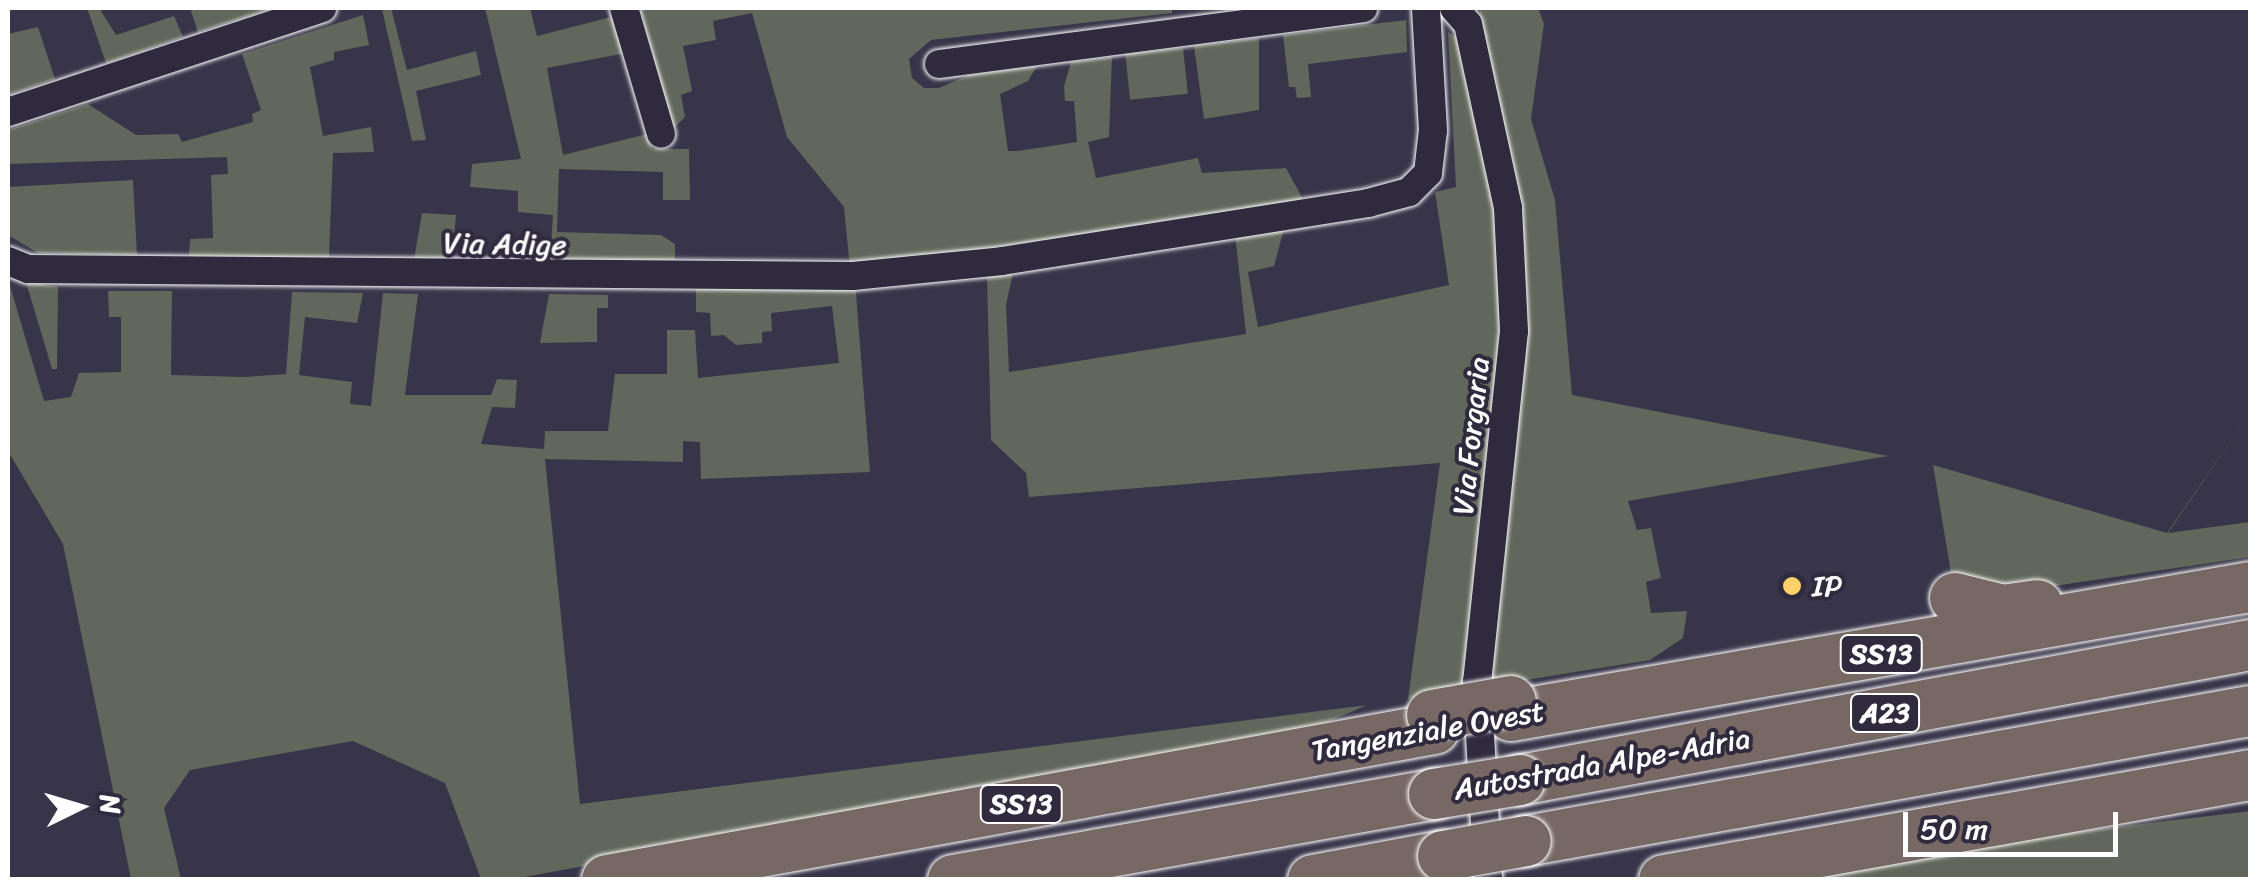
<!DOCTYPE html>
<html>
<head>
<meta charset="utf-8">
<style>
  body { margin:0 }
  #map { position:relative; width:2258px; height:887px; overflow:hidden; background:#383449; font-family:Sriracha,sans-serif }
  div>[style] { position:absolute }
  [style*='--x'] { left:calc(var(--x)*1px); top:calc(var(--y)*1px); width:calc(var(--w)*1px); rotate:calc(var(--a)*1deg) }
  .green>* { inset:0; background:#61675a; transform-origin:0 0 }
  .roads { filter:drop-shadow(0 0 2px #fff) drop-shadow(0 0 2px #fff) }
  .street>* { height:28px; margin:-14px; padding:0 14px; transform-origin:14px; border-radius:14px; background:#2f2a3d }
  .highway>* { height:50px; margin:-25px; padding:0 25px; transform-origin:25px; border-radius:25px; background:#776864 }
  .bridges { filter:drop-shadow(0 0 2px #fff) drop-shadow(0 0 2px #fff) }
  .highway-bridge>* { height:50px; margin:-25px; padding:0 25px; transform-origin:25px; border-radius:25px; background:#776864 }
  .dots>* { width:28px; height:28px; translate:-50% -50%; box-sizing:border-box; border:5px solid #2f2a3d; border-radius:50% }
  span { translate:-50% -50%; white-space:nowrap; text-align:center; line-height:1.15; -webkit-text-stroke:8px #2f2a3d; paint-order:stroke }
  .shield-label span { padding:2px 8px; background:#2f2a3d; border:2px solid; border-radius:8px; -webkit-text-stroke-width:0 }
  .shield-label { font-size:28px; color:#fff; font-weight:700 }
  .street-label { font-size:30px; color:#fff }
  .poi-label { font-size:30px; color:#fff }
  .left { translate:0 -50%; text-align:left }
  .frame { position:absolute; inset:0; border:10px solid #fff; pointer-events:none }
  .north { position:absolute; left:30px; top:757px; width:100px; height:100px; -webkit-text-stroke:8px #2f2a3d; paint-order:stroke; rotate:85deg; font-size:28px; font-weight:700; line-height:40px; text-align:center; color:#fff }
  .north::after { content:''; display:block; margin:auto; width:35px; height:45px; background:#fff; clip-path:polygon(50% 0,100% 100%,50% 72%,0 100%) }
  .scale { position:absolute; left:1903px; top:812px; width:215px; height:45px; box-sizing:border-box; border:5px solid #fff; border-top:0; padding-left:12px; font-size:30px; line-height:35px; white-space:nowrap; color:#fff; -webkit-text-stroke:8px #2f2a3d; paint-order:stroke }
</style>
</head>
<body>
<div id="map">
  <div class="green">
    <div style="clip-path:polygon(87px 8px,99px 8px,116px 35px,174px 16px,183px 37px,106px 63px)"></div>
    <div style="clip-path:polygon(190px 8px,273px 8px,198px 32px)"></div>
    <div style="clip-path:polygon(391px 8px,407px 70px,476px 51px,481px 75px,416px 91px,426px 140px,412px 141px,382px 9px)"></div>
    <div style="clip-path:polygon(485px 8px,530px 8px,537px 36px,615px 16px,626px 53px,547px 68px,563px 155px,647px 134px,652px 149px,689px 149px,690px 200px,663px 200px,663px 172px,559px 169px,557px 232px,661px 235px,675px 244px,675px 264px,550px 262px,553px 215px,518px 212px,518px 191px,470px 187px,472px 164px,521px 159px)"></div>
    <div style="clip-path:polygon(640px 8px,1172px 8px,1172px 13px,931px 40px,909px 59px,912px 78px,924px 88px,939px 88px,969px 75px,1037px 66px,1028px 81px,1000px 94px,1008px 151px,1018px 151px,1077px 142px,1074px 101px,1065px 101px,1064px 86px,1071px 62px,1112px 57px,1109px 137px,1088px 142px,1096px 178px,1198px 158px,1202px 173px,1286px 168px,1305px 203px,850px 268px,844px 207px,787px 137px,752px 13px,713px 21px,716px 40px,683px 46px,692px 91px,681px 95px,685px 117px,673px 129px)"></div>
    <div style="clip-path:polygon(1479px 8px,1538px 8px,1544px 24px,1531px 119px,1555px 200px,1572px 395px,1888px 456px,1628px 501px,1637px 530px,1651px 528px,1661px 578px,1646px 582px,1651px 613px,1687px 611px,1683px 638px,1650px 660px,1488px 686px,1521px 207px)"></div>
    <div style="clip-path:polygon(363px 15px,369px 45px,334px 52px,334px 60px,310px 67px,323px 136px,371px 127px,374px 152px,333px 153px,329px 258px,189px 256px,190px 239px,213px 238px,211px 175px,228px 174px,227px 157px,8px 164px,8px 130px,88px 104px,136px 135px,178px 134px,182px 142px,253px 122px,252px 114px,261px 110px,242px 54px)"></div>
    <div style="clip-path:polygon(1406px 20px,1407px 52px,1308px 64px,1311px 97px,1297px 98px,1295px 87px,1289px 87px,1283px 35px)"></div>
    <div style="clip-path:polygon(38px 27px,55px 79px,8px 95px,8px 34px)"></div>
    <div style="clip-path:polygon(1448px 32px,1459px 39px,1495px 208px,1503px 329px,1464px 690px,1408px 699px,1440px 463px,1029px 497px,1026px 473px,991px 440px,987px 275px,1014px 268px,1006px 305px,1009px 372px,1246px 334px,1235px 234px,1285px 225px,1274px 266px,1248px 272px,1258px 327px,1449px 285px,1435px 192px,1456px 187px)"></div>
    <div style="clip-path:polygon(1259px 38px,1259px 110px,1204px 119px,1194px 46px)"></div>
    <div style="left:1183px;top:48px;width:46px;height:58px;rotate:84deg"></div>
    <div style="clip-path:polygon(133px 180px,137px 255px,38px 253px,8px 235px,8px 187px)"></div>
    <div style="clip-path:polygon(422px 213px,456px 215px,452px 260px,414px 260px)"></div>
    <div style="clip-path:polygon(8px 279px,44px 401px,71px 397px,79px 373px,121px 372px,121px 317px,109px 317px,108px 291px,172px 291px,171px 375px,244px 377px,286px 374px,292px 292px,363px 293px,357px 323px,305px 317px,299px 375px,352px 382px,350px 404px,371px 406px,383px 293px,418px 294px,405px 395px,491px 395px,497px 379px,517px 380px,515px 408px,492px 407px,481px 444px,544px 449px,545px 431px,608px 431px,615px 374px,667px 374px,667px 330px,695px 330px,698px 378px,839px 363px,832px 306px,771px 313px,772px 331px,762px 332px,762px 343px,736px 345px,724px 335px,711px 336px,710px 313px,696px 312px,696px 288px,855px 281px,870px 472px,701px 479px,700px 442px,683px 441px,683px 462px,545px 459px,580px 804px,1367px 705px,1297px 735px,508px 880px,481px 879px,445px 783px,353px 741px,190px 770px,164px 808px,181px 879px,131px 879px,63px 544px,8px 451px)"></div>
    <div style="clip-path:polygon(26px 282px,58px 287px,57px 369px,52px 369px)"></div>
    <div style="clip-path:polygon(549px 294px,608px 295px,608px 308px,597px 308px,597px 342px,540px 343px)"></div>
    <div style="clip-path:polygon(2250px 413px,2168px 533px,2250px 522px,2250px 557px,2006px 593px,1952px 579px,1933px 465px,2167px 533px)"></div>
    <div style="clip-path:polygon(2250px 811px,2250px 879px,1792px 880px,2058px 834px)"></div>
  </div>
  <div class="roads">
    <div class="street">
      <div style="--x:624;--y:8;--w:131;--a:73.6"></div>
      <div style="--x:1454;--y:8;--w:21;--a:49"></div>
      <div style="--x:1468;--y:24;--w:188;--a:77.7"></div>
      <div style="--x:1508;--y:208;--w:123;--a:87.2"></div>
      <div style="--x:1514;--y:331;--w:352;--a:96"></div>
      <div style="--x:1477;--y:681;--w:199;--a:86.8"></div>
      <div style="--x:939;--y:64;--w:428;--a:-7.5"></div>
      <div style="--x:8;--y:112;--w:331;--a:-18.3"></div>
      <div style="--x:8;--y:261;--w:22;--a:22"></div>
      <div style="--x:28;--y:269;--w:825;--a:0.49"></div>
      <div style="--x:853;--y:276;--w:150;--a:-5.7"></div>
      <div style="--x:1002;--y:261;--w:371;--a:-9"></div>
      <div style="--x:1368;--y:203;--w:42;--a:-15"></div>
      <div style="--x:1409;--y:192;--w:27;--a:-45"></div>
      <div style="--x:1428;--y:173;--w:43;--a:-83.4"></div>
      <div style="--x:1433;--y:130;--w:122;--a:-93.3"></div>
    </div>
    <div class="highway">
      <div style="--x:1955;--y:598;--w:49;--a:14"></div>
      <div style="--x:2003;--y:610;--w:35;--a:-8"></div>
      <div style="--x:1511;--y:716;--w:750;--a:-9.9"></div>
      <div style="--x:1520;--y:780;--w:742;--a:-10.48"></div>
      <div style="--x:1526;--y:841;--w:736;--a:-10.18"></div>
      <div style="--x:607;--y:880;--w:841;--a:-10.35"></div>
      <div style="--x:953;--y:880;--w:489;--a:-10.1"></div>
      <div style="--x:1313;--y:880;--w:132;--a:-10.5"></div>
      <div style="--x:1664;--y:880;--w:595;--a:-10.16"></div>
    </div>
  </div>
  <div class="bridges">
    <div class="highway-bridge">
      <div style="--x:1432;--y:715;--w:80;--a:-10"></div>
      <div style="--x:1434;--y:794;--w:87;--a:-9.2"></div>
      <div style="--x:1443;--y:856;--w:84;--a:-10.2"></div>
    </div>
  </div>
  <div class="dots">
    <div style="left:1792px;top:586px;background:#ffd166"></div>
  </div>
  <div class="shield-label">
    <span style="left:1881px;top:654px">SS13</span>
    <span style="left:1885px;top:713px">A23</span>
    <span style="left:1021px;top:804px">SS13</span>
  </div>
  <div class="street-label">
    <span style="left:505px;top:244px;rotate:1deg">Via Adige</span>
    <span style="left:1471px;top:436px;rotate:-84deg">Via Forgaria</span>
    <span style="left:1428px;top:731px;rotate:-10deg">Tangenziale Ovest</span>
    <span style="left:1602px;top:764px;rotate:-10deg">Autostrada Alpe-Adria</span>
  </div>
  <div class="poi-label">
    <span class="left" style="left:1812px;top:586px">IP</span>
  </div>
  <div class="frame"></div>
  <div class="north">N</div>
  <div class="scale">50 m</div>
</div>
</body>
</html>
